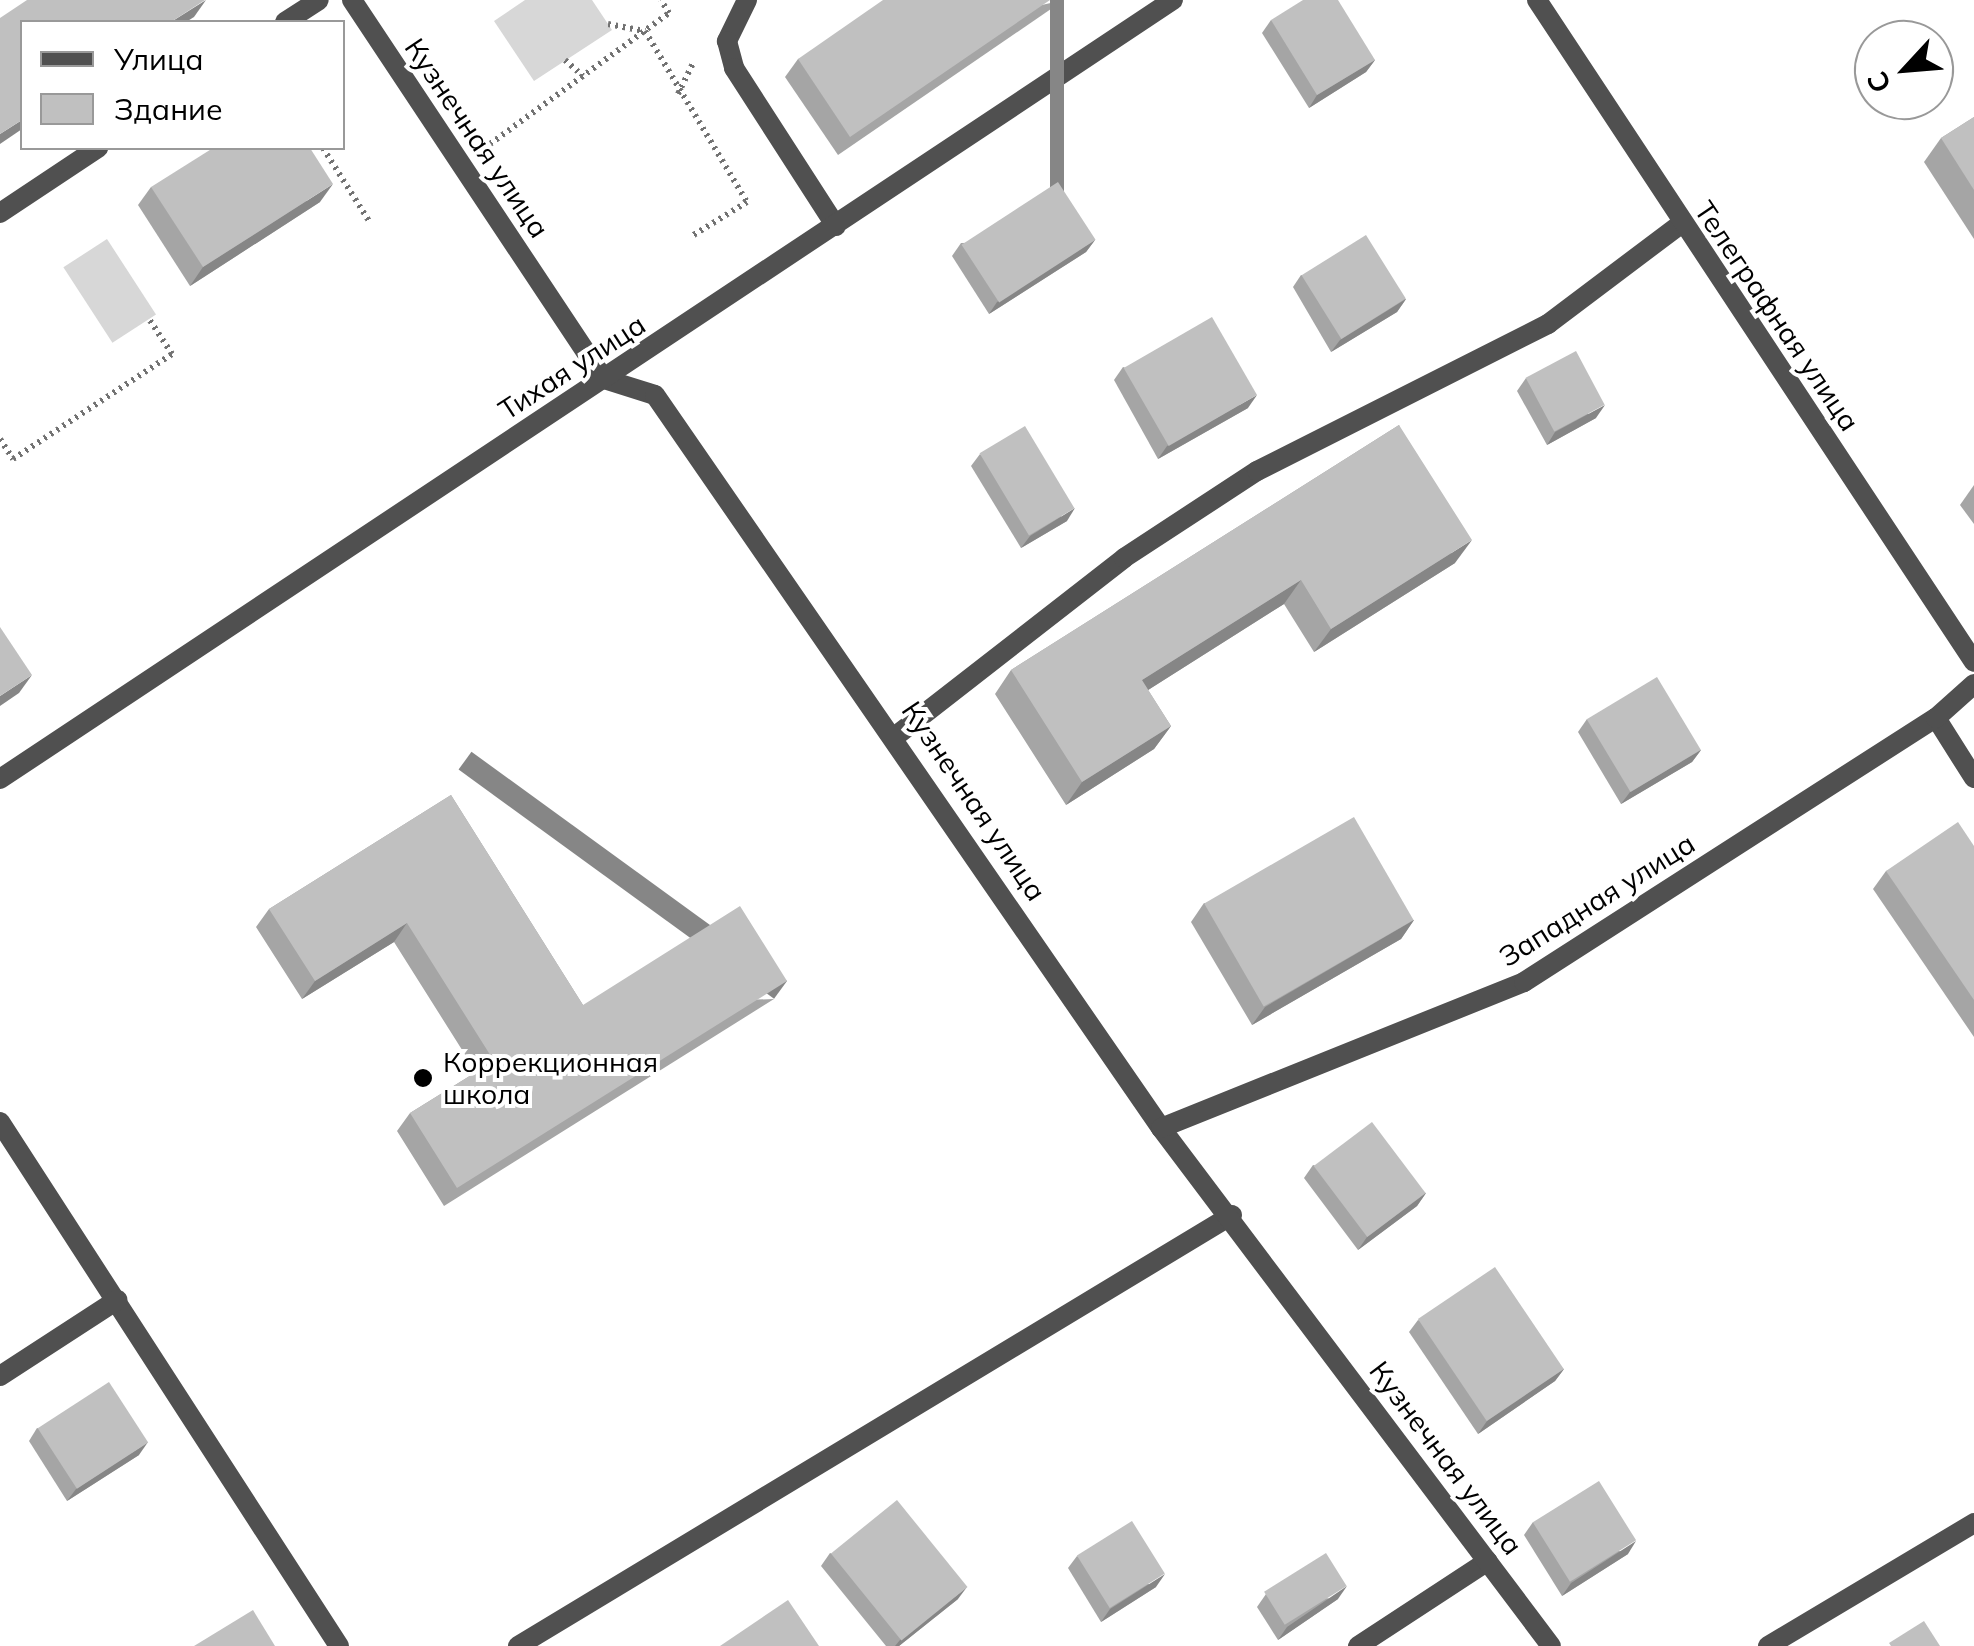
<!DOCTYPE html>
<html>
<head>
<meta charset="utf-8">
<style>
  body { margin:0 }
  #map { position:relative; width:1974px; height:1646px; overflow:hidden; background:#fff; font-family:Mulish,sans-serif }
  div>[style] { position:absolute }
  [style*='--x'] { left:calc(var(--x)*1px); top:calc(var(--y)*1px); width:calc(var(--w)*1px); rotate:calc(var(--a)*1deg) }
  .green>* { inset:0; background:#d7d7d7; transform-origin:0 0 }
  .path>* { height:6px; margin-top:-3px; transform-origin:0; background:repeating-linear-gradient(90deg,#727272 0 2.5px,transparent 0 7.5px) }
  .service>* { height:20px; margin:-10px; padding:0 10px; transform-origin:10px; border-radius:10px; background:#505050 }
  .minor>* { height:20px; margin:-10px; padding:0 10px; transform-origin:10px; border-radius:10px; background:#505050 }
  .wall>* { inset:0; background:#a5a5a5 }
  .shaded-wall>* { inset:0; background:#868686; transform-origin:0 0 }
  .building>* { inset:0; background:#c0c0c0; transform-origin:0 0 }
  .dots>* { width:28px; height:28px; translate:-50% -50%; box-sizing:border-box; border:5px solid #fff; border-radius:50% }
  span { translate:-50% -50%; white-space:nowrap; text-align:center; line-height:1.15; -webkit-text-stroke:8px #fff; paint-order:stroke }
  .street-label { font-size:28px; color:#000 }
  .poi-label { font-size:28px; color:#000 }
  .left { translate:0 -50%; text-align:left }
  .legend { position:absolute; left:20px; top:20px; width:325px; height:130px; box-sizing:border-box; background:#fff; border:2px solid #999; margin:0; padding:12px 18px; list-style:none; font-size:30px; color:#000 }
  .legend li { display:flex; align-items:center; gap:20px; height:50px }
  .legend b { width:50px; border:2px solid #999 }
  .north { position:absolute; left:1854px; top:20px; width:100px; height:100px; box-sizing:border-box; background:#fff; border:2px solid #999; border-radius:50%; rotate:244deg; font-size:28px; font-weight:700; line-height:40px; text-align:center; color:#000 }
  .north::after { content:''; display:block; margin:auto; width:35px; height:45px; background:#000; clip-path:polygon(50% 0,100% 100%,50% 72%,0 100%) }
</style>
</head>
<body>
<div id="map">
  <div class="green">
    <div style="clip-path:polygon(525px 0,592px 0,612px 30px,534px 81px,494px 21px)"></div>
    <div style="left:107px;top:239px;width:90px;height:52px;rotate:57deg"></div>
  </div>
  <div class="path">
    <div style="--x:608;--y:24;--w:38;--a:11"></div>
    <div style="--x:645;--y:31;--w:199;--a:59.2"></div>
    <div style="--x:747;--y:202;--w:65;--a:148.3"></div>
    <div style="--x:565;--y:60;--w:24;--a:42"></div>
    <div style="--x:678;--y:94;--w:37;--a:-64"></div>
    <div style="--x:490;--y:144;--w:222;--a:-36.2"></div>
    <div style="--x:669;--y:13;--w:15;--a:-122"></div>
    <div style="--x:323;--y:148;--w:86;--a:57.8"></div>
    <div style="--x:0;--y:439;--w:24;--a:57"></div>
    <div style="--x:13;--y:459;--w:191;--a:-33.4"></div>
    <div style="--x:172;--y:354;--w:42;--a:-123.3"></div>
  </div>
  <div class="service">
    <div style="--x:747;--y:0;--w:46;--a:116"></div>
    <div style="--x:727;--y:41;--w:28;--a:75"></div>
    <div style="--x:734;--y:68;--w:188;--a:57.2"></div>
    <div style="--x:897;--y:735;--w:288;--a:-37.9"></div>
    <div style="--x:1124;--y:558;--w:159;--a:-33.2"></div>
    <div style="--x:1257;--y:471;--w:326;--a:-26.8"></div>
    <div style="--x:1548;--y:324;--w:168;--a:-37"></div>
    <div style="--x:518;--y:1646;--w:834;--a:-31.12"></div>
    <div style="--x:1358;--y:1646;--w:155;--a:-33.2"></div>
    <div style="--x:1768;--y:1646;--w:240;--a:-30.8"></div>
  </div>
  <div class="minor">
    <div style="--x:352;--y:0;--w:455;--a:56.4"></div>
    <div style="--x:604;--y:379;--w:53;--a:17.4"></div>
    <div style="--x:655;--y:395;--w:891;--a:55.38"></div>
    <div style="--x:1161;--y:1128;--w:648;--a:53.02"></div>
    <div style="--x:1537;--y:0;--w:793;--a:56.57"></div>
    <div style="--x:285;--y:22;--w:40;--a:-32.9"></div>
    <div style="--x:0;--y:213;--w:118;--a:-33.6"></div>
    <div style="--x:1936;--y:718;--w:71;--a:57.7"></div>
    <div style="--x:0;--y:779;--w:1408;--a:-33.59"></div>
    <div style="--x:0;--y:1122;--w:624;--a:57.1"></div>
    <div style="--x:1161;--y:1128;--w:391;--a:-21.9"></div>
    <div style="--x:1524;--y:982;--w:489;--a:-32.7"></div>
    <div style="--x:1936;--y:718;--w:51;--a:-41.8"></div>
    <div style="--x:0;--y:1376;--w:140;--a:-33"></div>
  </div>
  <div class="wall">
    <div style="clip-path:polygon(1064px 0,838px 155px,785px 77px,798px 59px)"></div>
    <div style="clip-path:polygon(1271px 20px,1375px 60px,1366px 72px,1309px 108px,1262px 33px)"></div>
    <div style="clip-path:polygon(1974px 117px,1974px 239px,1924px 162px,1941px 138px)"></div>
    <div style="clip-path:polygon(151px 187px,320px 202px,190px 286px,138px 205px)"></div>
    <div style="clip-path:polygon(1095px 240px,1086px 252px,989px 314px,952px 256px,961px 243px)"></div>
    <div style="clip-path:polygon(1301px 275px,1406px 299px,1397px 312px,1331px 352px,1293px 287px)"></div>
    <div style="clip-path:polygon(1123px 367px,1248px 408px,1158px 459px,1114px 380px)"></div>
    <div style="clip-path:polygon(1526px 378px,1596px 418px,1547px 445px,1517px 391px)"></div>
    <div style="clip-path:polygon(1399px 425px,1455px 563px,1314px 652px,1284px 604px,1148px 690px,1171px 726px,1154px 749px,1066px 805px,995px 694px,1011px 670px)"></div>
    <div style="clip-path:polygon(980px 454px,1067px 521px,1021px 548px,971px 466px)"></div>
    <div style="clip-path:polygon(1974px 485px,1974px 524px,1960px 505px)"></div>
    <div style="clip-path:polygon(1587px 719px,1701px 750px,1692px 762px,1621px 804px,1578px 732px)"></div>
    <div style="clip-path:polygon(451px 795px,583px 1005px,774px 999px,444px 1206px,397px 1131px,410px 1113px,476px 1072px,394px 942px,302px 999px,256px 927px,269px 909px)"></div>
    <div style="clip-path:polygon(1974px 846px,1974px 1037px,1873px 889px,1886px 871px)"></div>
    <div style="clip-path:polygon(1204px 903px,1414px 920px,1401px 939px,1252px 1025px,1191px 922px)"></div>
    <div style="clip-path:polygon(1313px 1165px,1426px 1193px,1417px 1206px,1358px 1250px,1304px 1178px)"></div>
    <div style="clip-path:polygon(1418px 1320px,1564px 1369px,1555px 1381px,1478px 1434px,1409px 1332px)"></div>
    <div style="clip-path:polygon(37px 1428px,139px 1455px,67px 1501px,29px 1441px)"></div>
    <div style="clip-path:polygon(1533px 1522px,1628px 1554px,1562px 1596px,1524px 1535px)"></div>
    <div style="clip-path:polygon(830px 1553px,958px 1599px,899px 1646px,886px 1646px,821px 1566px)"></div>
    <div style="clip-path:polygon(1077px 1556px,1156px 1587px,1101px 1622px,1068px 1568px)"></div>
    <div style="clip-path:polygon(1266px 1594px,1338px 1599px,1278px 1640px,1257px 1607px)"></div>
  </div>
  <div class="shaded-wall">
    <div style="clip-path:polygon(206px 0,194px 17px,186px 22px,171px 22px)"></div>
    <div style="left:1050px;top:0;width:14px;height:242px"></div>
    <div style="clip-path:polygon(1375px 60px,1366px 72px,1309px 108px,1317px 95px)"></div>
    <div style="clip-path:polygon(22px 120px,22px 129px,0 144px,0 134px)"></div>
    <div style="clip-path:polygon(333px 184px,320px 202px,190px 286px,203px 267px)"></div>
    <div style="clip-path:polygon(1095px 240px,1086px 252px,989px 314px,997px 302px)"></div>
    <div style="clip-path:polygon(1406px 299px,1397px 312px,1331px 352px,1340px 340px)"></div>
    <div style="clip-path:polygon(1257px 395px,1248px 408px,1158px 459px,1167px 446px)"></div>
    <div style="clip-path:polygon(1605px 405px,1596px 418px,1547px 445px,1555px 432px)"></div>
    <div style="clip-path:polygon(1075px 508px,1067px 521px,1021px 548px,1030px 536px)"></div>
    <div style="clip-path:polygon(1472px 540px,1455px 563px,1314px 652px,1331px 629px)"></div>
    <div style="clip-path:polygon(1301px 580px,1284px 604px,1126px 704px,1142px 680px)"></div>
    <div style="clip-path:polygon(32px 675px,19px 693px,0 706px,0 696px)"></div>
    <div style="clip-path:polygon(1171px 726px,1154px 749px,1066px 805px,1082px 782px)"></div>
    <div style="clip-path:polygon(1701px 750px,1692px 762px,1621px 804px,1630px 792px)"></div>
    <div style="clip-path:polygon(1414px 920px,1401px 939px,1252px 1025px,1265px 1007px)"></div>
    <div style="clip-path:polygon(407px 923px,394px 942px,302px 999px,315px 981px)"></div>
    <div style="left:787px;top:981px;width:22px;height:390px;rotate:126deg"></div>
    <div style="clip-path:polygon(1426px 1193px,1417px 1206px,1358px 1250px,1367px 1237px)"></div>
    <div style="clip-path:polygon(1564px 1369px,1555px 1381px,1478px 1434px,1487px 1421px)"></div>
    <div style="clip-path:polygon(148px 1442px,139px 1455px,67px 1501px,76px 1489px)"></div>
    <div style="clip-path:polygon(1636px 1541px,1628px 1554px,1562px 1596px,1571px 1583px)"></div>
    <div style="clip-path:polygon(1165px 1574px,1156px 1587px,1101px 1622px,1110px 1609px)"></div>
    <div style="clip-path:polygon(1347px 1586px,1338px 1599px,1278px 1640px,1287px 1627px)"></div>
    <div style="clip-path:polygon(967px 1587px,958px 1599px,899px 1646px,895px 1646px,900px 1640px)"></div>
  </div>
  <div class="building">
    <div style="clip-path:polygon(27px 0,205px 0,171px 22px,22px 22px,22px 120px,0 134px,0 18px)"></div>
    <div style="clip-path:polygon(883px 0,1050px 0,850px 137px,798px 59px)"></div>
    <div style="clip-path:polygon(1303px 0,1338px 0,1375px 60px,1317px 95px,1271px 20px)"></div>
    <div style="clip-path:polygon(1974px 117px,1974px 190px,1941px 138px)"></div>
    <div style="clip-path:polygon(213px 148px,310px 148px,333px 184px,203px 267px,151px 187px)"></div>
    <div style="left:1058px;top:182px;width:69px;height:115px;rotate:57deg"></div>
    <div style="left:1366px;top:235px;width:75px;height:76px;rotate:58deg"></div>
    <div style="left:1212px;top:317px;width:90px;height:102px;rotate:60deg"></div>
    <div style="left:1576px;top:351px;width:61px;height:57px;rotate:62deg"></div>
    <div style="clip-path:polygon(1399px 425px,1472px 540px,1331px 629px,1301px 580px,1142px 680px,1171px 726px,1082px 782px,1011px 670px)"></div>
    <div style="left:1025px;top:426px;width:96px;height:53px;rotate:59deg"></div>
    <div style="clip-path:polygon(0 627px,32px 675px,0 696px)"></div>
    <div style="left:1657px;top:677px;width:85px;height:82px;rotate:59deg"></div>
    <div style="clip-path:polygon(451px 795px,583px 1005px,740px 906px,787px 981px,457px 1188px,410px 1113px,494px 1061px,407px 923px,315px 981px,269px 909px)"></div>
    <div style="left:1354px;top:817px;width:119px;height:173px;rotate:60deg"></div>
    <div style="clip-path:polygon(1958px 822px,1974px 846px,1974px 1000px,1886px 871px)"></div>
    <div style="left:1372px;top:1122px;width:89px;height:73px;rotate:53deg"></div>
    <div style="left:1495px;top:1267px;width:123px;height:93px;rotate:56deg"></div>
    <div style="left:109px;top:1382px;width:72px;height:85px;rotate:57deg"></div>
    <div style="left:1599px;top:1481px;width:70px;height:78px;rotate:58deg"></div>
    <div style="left:897px;top:1500px;width:112px;height:85px;rotate:51deg"></div>
    <div style="left:1132px;top:1521px;width:62px;height:65px;rotate:58deg"></div>
    <div style="left:1326px;top:1553px;width:39px;height:73px;rotate:58deg"></div>
    <div style="clip-path:polygon(788px 1600px,819px 1646px,720px 1646px)"></div>
    <div style="clip-path:polygon(253px 1610px,275px 1646px,194px 1646px)"></div>
    <div style="clip-path:polygon(1924px 1621px,1940px 1646px,1891px 1646px,1889px 1643px)"></div>
  </div>
  <div class="dots">
    <div style="left:423px;top:1078px;background:#000"></div>
  </div>
  <div class="street-label">
    <span style="left:477px;top:138px;rotate:56deg">Кузнечная улица</span>
    <span style="left:1777px;top:316px;rotate:56deg">Телеграфная улица</span>
    <span style="left:572px;top:367px;rotate:-33deg">Тихая улица</span>
    <span style="left:974px;top:801px;rotate:56deg">Кузнечная улица</span>
    <span style="left:1597px;top:900px;rotate:-32deg">Западная улица</span>
    <span style="left:1446px;top:1458px;rotate:53deg">Кузнечная улица</span>
  </div>
  <div class="poi-label">
    <span class="left" style="left:443px;top:1078px">Коррекционная<br>школа</span>
  </div>
  <ul class="legend">
  <li><b style="height:12px;background:#505050"></b>Улица</li>
  <li><b style="height:28px;background:#c0c0c0"></b>Здание</li>
  </ul>
  <div class="north">С</div>
</div>
</body>
</html>
